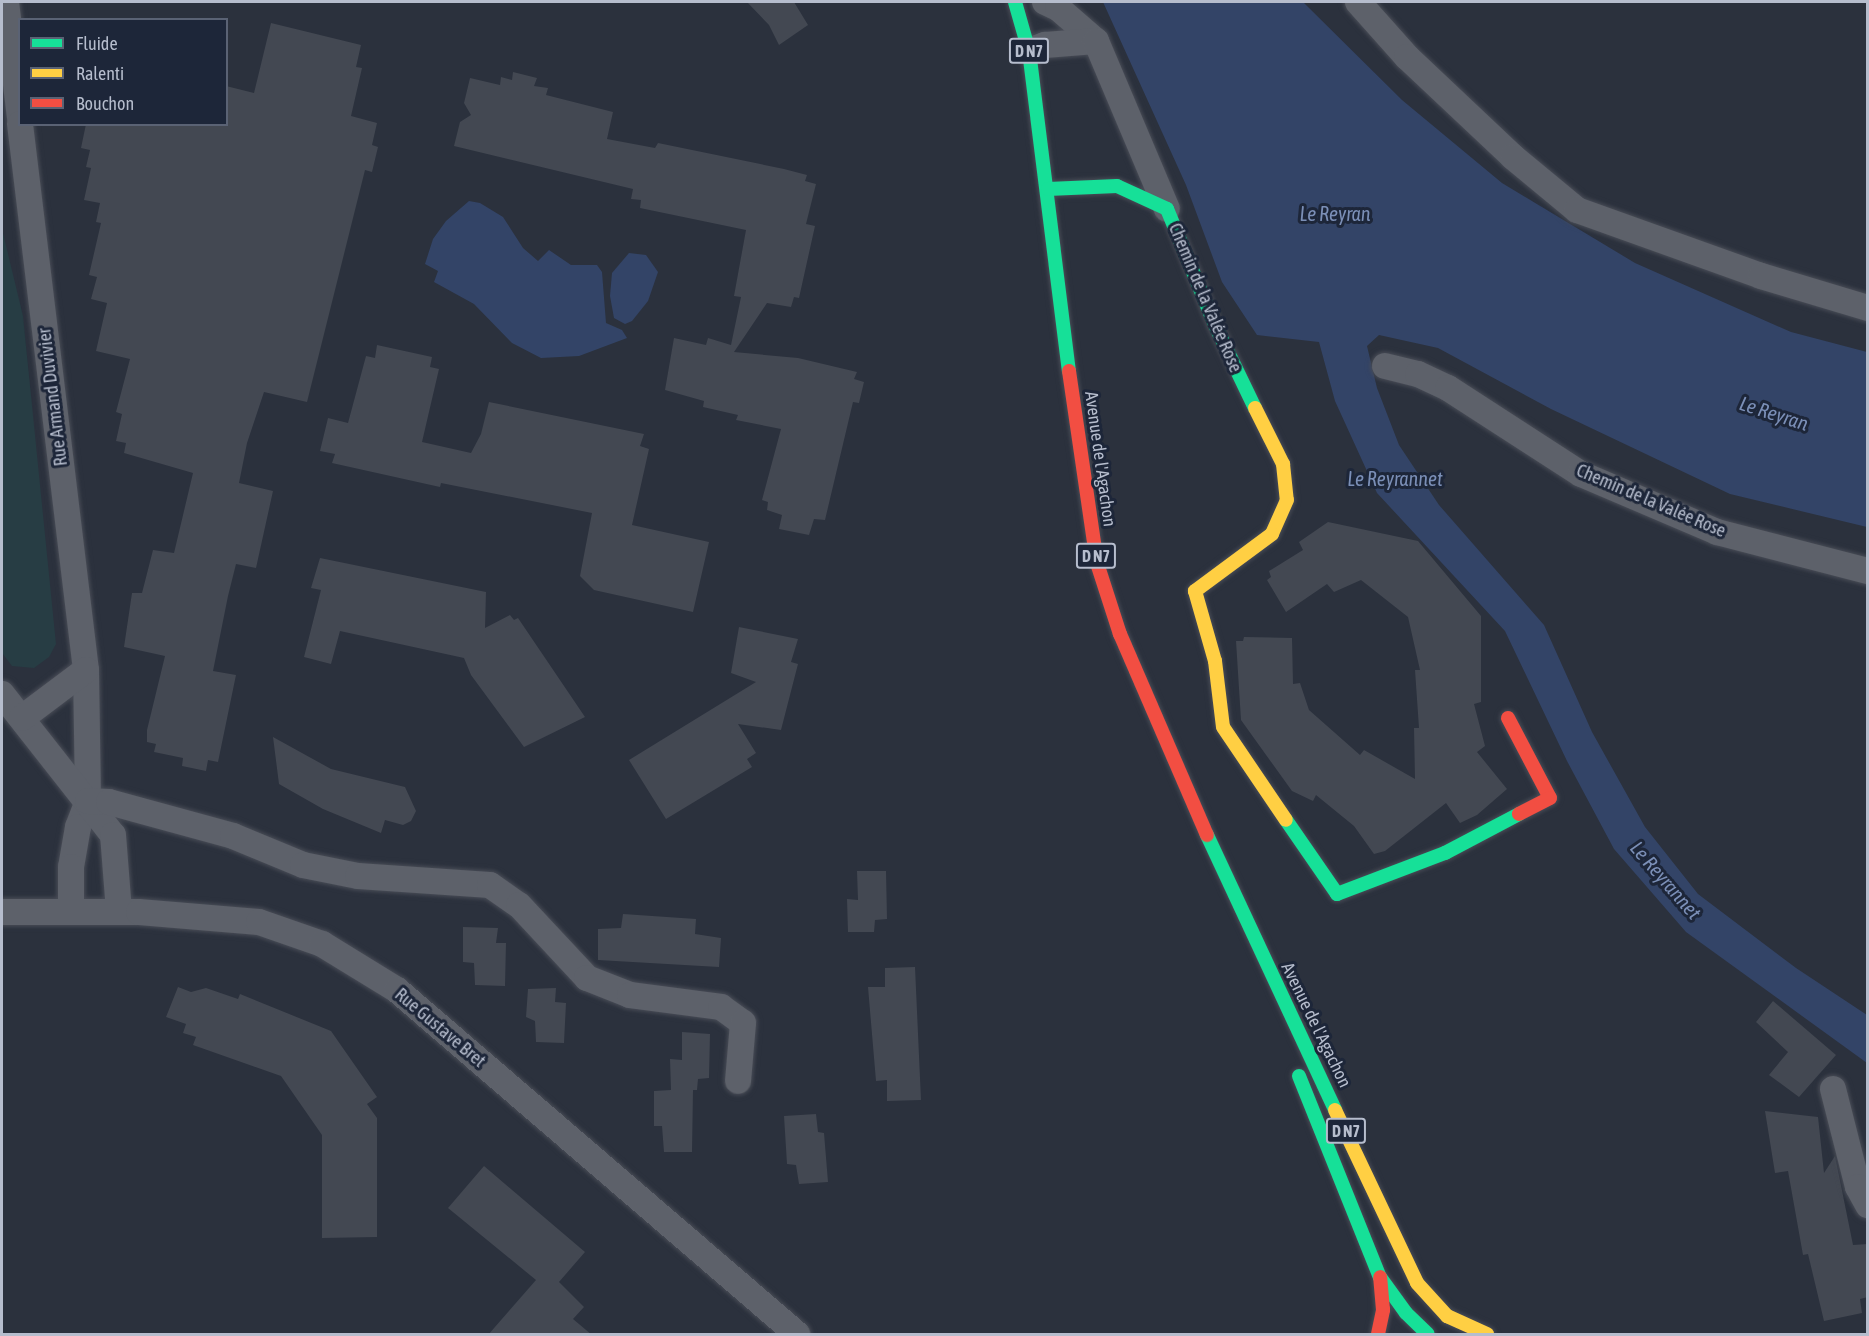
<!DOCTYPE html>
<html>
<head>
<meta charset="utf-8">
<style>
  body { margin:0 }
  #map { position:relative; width:1869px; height:1336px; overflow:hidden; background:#2b313d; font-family:"Asap Condensed",sans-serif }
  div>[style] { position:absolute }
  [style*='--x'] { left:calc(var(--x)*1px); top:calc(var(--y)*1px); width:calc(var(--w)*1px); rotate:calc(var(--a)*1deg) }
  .green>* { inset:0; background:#273d44 }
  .water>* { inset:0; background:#334467 }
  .building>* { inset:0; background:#434852 }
  .roads { filter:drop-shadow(0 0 2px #484c56) drop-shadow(0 0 2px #484c56) }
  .street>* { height:26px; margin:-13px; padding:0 13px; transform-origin:13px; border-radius:13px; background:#5d616a }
  .fast>* { height:14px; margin:-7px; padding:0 7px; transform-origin:7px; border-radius:7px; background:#16e098 }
  .slow>* { height:14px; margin:-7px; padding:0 7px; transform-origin:7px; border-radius:7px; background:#ffcf43 }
  .jam>* { height:14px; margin:-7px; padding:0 7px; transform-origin:7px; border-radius:7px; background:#f24e42 }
  span { translate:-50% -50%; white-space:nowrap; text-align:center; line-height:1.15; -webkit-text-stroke:6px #1d2639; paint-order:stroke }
  .shield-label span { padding:2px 4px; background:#1d2639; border:2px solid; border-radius:4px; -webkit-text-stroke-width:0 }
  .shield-label { font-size:16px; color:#b6bdcd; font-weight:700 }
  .street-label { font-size:18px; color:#b6bdcd }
  .water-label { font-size:20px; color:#7b8fb7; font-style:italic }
  .frame { position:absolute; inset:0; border:3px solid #b6bdcd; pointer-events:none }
  .legend { position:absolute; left:18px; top:18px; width:210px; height:108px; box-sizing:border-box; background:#1d2639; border:2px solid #5a6274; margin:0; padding:8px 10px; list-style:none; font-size:18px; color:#b6bdcd }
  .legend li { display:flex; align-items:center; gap:12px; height:30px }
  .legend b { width:30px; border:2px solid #5a6274 }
</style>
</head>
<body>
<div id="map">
  <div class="green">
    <div style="clip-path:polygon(2px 229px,23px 316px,56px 644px,49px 657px,34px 668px,12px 666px,2px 653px)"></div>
  </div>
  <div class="water">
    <div style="clip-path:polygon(1103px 2px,1303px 2px,1402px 100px,1502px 183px,1635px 263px,1791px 332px,1867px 352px,1867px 527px,1730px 494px,1551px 409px,1438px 348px,1379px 335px,1367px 346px,1377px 388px,1399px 445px,1439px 505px,1544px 625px,1592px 732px,1645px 827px,1698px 894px,1796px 968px,1867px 1015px,1867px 1063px,1686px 932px,1614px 849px,1567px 761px,1505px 631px,1377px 493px,1335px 401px,1319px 342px,1257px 335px,1222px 282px,1186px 185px)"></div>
    <div style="clip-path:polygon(469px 201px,480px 203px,503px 217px,523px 248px,538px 261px,549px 250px,571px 265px,597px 265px,602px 272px,606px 323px,622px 330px,627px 338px,579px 356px,541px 358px,512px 343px,474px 304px,434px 282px,438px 271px,425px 264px,433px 239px,446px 221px)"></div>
    <div style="clip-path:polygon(629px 253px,646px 255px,658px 272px,648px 301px,632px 321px,625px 324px,614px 318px,610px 296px,612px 273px)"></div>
  </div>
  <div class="building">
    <div style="clip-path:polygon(747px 2px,794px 2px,808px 25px,779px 45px,769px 25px)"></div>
    <div style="clip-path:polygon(271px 23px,361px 45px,356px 67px,362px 68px,351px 116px,377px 123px,372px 145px,378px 147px,372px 172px,365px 170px,307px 402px,264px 392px,247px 443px,239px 483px,273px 491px,256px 568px,236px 564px,228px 596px,213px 671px,236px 675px,218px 762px,208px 760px,206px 771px,182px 766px,183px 758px,154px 752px,156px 744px,147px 742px,147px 730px,165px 656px,124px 647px,132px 593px,142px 593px,153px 550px,174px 553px,193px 473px,124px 453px,126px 443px,116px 441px,122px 414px,116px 412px,130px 359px,96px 351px,107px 303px,91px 299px,97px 277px,89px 275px,101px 223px,96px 222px,100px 203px,84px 200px,91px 168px,86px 167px,90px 150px,81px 148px,86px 124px,226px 124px,226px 86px,254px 93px)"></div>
    <div style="clip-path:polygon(513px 72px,537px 78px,534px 86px,548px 88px,546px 95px,613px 112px,607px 139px,655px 148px,658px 143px,784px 169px,807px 175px,805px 181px,816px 184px,806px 224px,815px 226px,799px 298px,794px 297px,791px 307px,767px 303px,734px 352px,798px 358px,857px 372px,854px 379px,864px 382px,859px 403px,853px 402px,825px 520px,814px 519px,809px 535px,779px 529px,782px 515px,767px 510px,768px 502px,762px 500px,781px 429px,736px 420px,738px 415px,703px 407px,704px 401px,665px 390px,674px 338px,706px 345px,708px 338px,731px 345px,741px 297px,734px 296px,746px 230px,640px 208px,641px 200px,631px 199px,633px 189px,454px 146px,460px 122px,471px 115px,464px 103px,470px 78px,500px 85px,501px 77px,512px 80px)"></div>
    <div style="clip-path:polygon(377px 345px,432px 357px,430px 367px,439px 369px,422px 442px,471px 453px,481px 434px,489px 402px,644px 434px,640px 446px,649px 449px,632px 525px,709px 542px,693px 612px,594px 590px,580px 576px,592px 513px,441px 483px,440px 487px,332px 463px,335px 454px,320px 451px,328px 418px,348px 423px,366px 356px,375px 358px)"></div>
    <div style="clip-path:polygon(1328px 522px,1418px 541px,1481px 616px,1481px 702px,1474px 704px,1485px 746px,1477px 752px,1507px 789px,1477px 815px,1460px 823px,1446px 803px,1385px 851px,1374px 854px,1354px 826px,1316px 795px,1313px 801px,1292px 791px,1241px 720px,1236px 641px,1243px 641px,1244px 637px,1292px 638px,1293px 684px,1300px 683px,1309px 710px,1360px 755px,1364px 750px,1415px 779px,1414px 728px,1419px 728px,1415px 670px,1420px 670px,1408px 617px,1361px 580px,1334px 592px,1327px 584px,1286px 612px,1267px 580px,1271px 577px,1269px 571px,1303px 550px,1299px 542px)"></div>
    <div style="clip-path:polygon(320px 558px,486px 592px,485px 628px,510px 615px,514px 620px,518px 618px,585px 717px,524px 747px,471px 675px,464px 658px,340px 631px,331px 664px,304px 657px,321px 590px,311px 588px)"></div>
    <div style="clip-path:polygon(739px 627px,798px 639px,791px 662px,798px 664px,781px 730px,738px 724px,756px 753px,747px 759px,752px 767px,666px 819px,629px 760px,756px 682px,731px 673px)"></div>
    <div style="clip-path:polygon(273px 737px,331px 769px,405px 787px,416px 811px,411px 821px,403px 825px,385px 820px,381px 833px,323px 809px,279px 784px)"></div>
    <div style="clip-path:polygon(857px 871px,886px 871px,887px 919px,875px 920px,874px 932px,848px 932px,847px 899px,858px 900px)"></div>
    <div style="clip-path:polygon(623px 914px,696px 919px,695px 934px,721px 938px,719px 967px,598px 960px,598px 929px,621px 928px)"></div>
    <div style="clip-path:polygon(463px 927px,498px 928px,496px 943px,506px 943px,505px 986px,475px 985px,474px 963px,463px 962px)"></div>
    <div style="clip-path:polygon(915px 967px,921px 1100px,887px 1101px,887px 1080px,876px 1081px,868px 987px,885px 987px,885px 968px)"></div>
    <div style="clip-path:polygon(178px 987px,191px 992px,206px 988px,238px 999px,240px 994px,331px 1031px,377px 1097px,367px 1104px,377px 1118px,377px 1237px,322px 1238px,322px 1135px,281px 1076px,193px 1045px,196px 1037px,183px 1033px,186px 1024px,166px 1017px)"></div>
    <div style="clip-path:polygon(556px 988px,555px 1002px,566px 1003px,564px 1043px,536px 1042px,535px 1021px,526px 1017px,528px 989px)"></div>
    <div style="clip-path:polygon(1773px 1001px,1836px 1055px,1799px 1097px,1769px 1075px,1788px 1052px,1756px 1022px)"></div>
    <div style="clip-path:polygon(682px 1032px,710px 1034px,709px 1078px,698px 1079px,697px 1090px,693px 1090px,692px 1152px,664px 1152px,662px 1126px,654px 1126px,654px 1091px,671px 1090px,670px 1059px,682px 1060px)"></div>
    <div style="clip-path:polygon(1765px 1111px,1818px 1117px,1824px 1173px,1835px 1156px,1853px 1245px,1868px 1244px,1868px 1297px,1860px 1299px,1862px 1313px,1824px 1321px,1808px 1254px,1803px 1255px,1788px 1171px,1775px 1173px)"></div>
    <div style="clip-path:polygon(816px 1114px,818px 1132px,824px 1133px,828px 1182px,799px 1184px,796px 1165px,787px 1164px,784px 1116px)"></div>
    <div style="clip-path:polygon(484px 1166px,585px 1252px,559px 1282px,584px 1307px,573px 1319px,592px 1335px,488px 1335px,536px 1280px,448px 1208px)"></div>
  </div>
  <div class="roads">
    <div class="street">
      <div style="--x:6;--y:2;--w:116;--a:83.1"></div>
      <div style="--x:1045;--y:2;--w:14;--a:25"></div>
      <div style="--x:1058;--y:8;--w:50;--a:41"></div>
      <div style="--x:1358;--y:2;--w:74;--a:48.3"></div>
      <div style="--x:1407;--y:57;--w:146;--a:43.3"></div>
      <div style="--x:1513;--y:157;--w:83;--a:39.6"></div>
      <div style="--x:1577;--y:210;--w:195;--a:19.7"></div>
      <div style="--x:1761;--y:276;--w:112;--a:16.7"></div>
      <div style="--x:1029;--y:51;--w:17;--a:-21"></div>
      <div style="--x:1045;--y:45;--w:51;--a:-4.5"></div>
      <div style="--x:1096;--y:41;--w:182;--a:67.1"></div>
      <div style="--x:20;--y:124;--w:550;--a:83.11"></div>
      <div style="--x:86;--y:670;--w:131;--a:89.1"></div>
      <div style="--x:88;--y:801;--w:28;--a:111"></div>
      <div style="--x:78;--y:827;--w:41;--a:99.9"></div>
      <div style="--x:71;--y:867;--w:45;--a:90"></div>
      <div style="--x:1385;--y:366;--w:34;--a:14"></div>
      <div style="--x:1418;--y:374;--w:33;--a:25"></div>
      <div style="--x:1448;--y:388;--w:158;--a:32.9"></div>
      <div style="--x:1581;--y:474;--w:148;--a:23.1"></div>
      <div style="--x:1717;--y:532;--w:156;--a:14.5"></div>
      <div style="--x:2;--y:694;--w:179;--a:51.8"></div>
      <div style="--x:113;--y:835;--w:77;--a:85.5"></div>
      <div style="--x:22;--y:718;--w:80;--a:-36.9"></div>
      <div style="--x:88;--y:801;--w:21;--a:3"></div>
      <div style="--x:109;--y:802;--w:129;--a:15.3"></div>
      <div style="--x:233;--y:836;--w:76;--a:22.5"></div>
      <div style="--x:303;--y:865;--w:56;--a:11.3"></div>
      <div style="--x:358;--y:876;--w:132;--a:3.9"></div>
      <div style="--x:490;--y:885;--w:35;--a:35"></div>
      <div style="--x:519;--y:905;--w:100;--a:47"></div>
      <div style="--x:587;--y:978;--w:46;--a:21.6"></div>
      <div style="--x:630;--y:995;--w:92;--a:7.5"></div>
      <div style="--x:721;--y:1007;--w:27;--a:36"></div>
      <div style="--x:743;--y:1023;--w:58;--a:94.9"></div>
      <div style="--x:2;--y:912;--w:137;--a:0"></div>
      <div style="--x:139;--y:912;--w:120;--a:4.8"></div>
      <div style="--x:259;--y:922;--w:67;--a:19.2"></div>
      <div style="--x:322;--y:944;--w:88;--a:31.5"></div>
      <div style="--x:397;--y:990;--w:528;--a:40.7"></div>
      <div style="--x:1833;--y:1089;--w:101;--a:75.7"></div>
      <div style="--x:1858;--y:1187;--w:21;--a:61"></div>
    </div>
    <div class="fast">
      <div style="--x:1015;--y:2;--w:51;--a:74.1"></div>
      <div style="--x:1029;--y:51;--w:322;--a:82.9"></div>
      <div style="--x:1048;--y:189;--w:69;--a:-2.5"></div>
      <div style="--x:1117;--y:186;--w:55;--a:24.7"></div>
      <div style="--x:1167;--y:209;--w:126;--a:67.5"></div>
      <div style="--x:1215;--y:325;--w:92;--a:64.3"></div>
      <div style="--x:1286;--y:820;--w:90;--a:55.4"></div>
      <div style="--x:1337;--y:894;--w:116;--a:-20.8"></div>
      <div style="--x:1445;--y:853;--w:84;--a:-27.8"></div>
      <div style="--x:1207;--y:835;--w:303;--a:65"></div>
      <div style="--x:1299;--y:1076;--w:217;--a:68.1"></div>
      <div style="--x:1380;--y:1277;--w:44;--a:54.2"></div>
      <div style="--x:1406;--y:1313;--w:30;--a:44"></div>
    </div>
    <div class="slow">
      <div style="--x:1255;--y:408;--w:63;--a:63.4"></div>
      <div style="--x:1283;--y:464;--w:36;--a:84"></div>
      <div style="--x:1287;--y:500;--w:37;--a:114"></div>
      <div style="--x:1272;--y:534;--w:96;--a:143.5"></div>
      <div style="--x:1195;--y:591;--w:73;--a:74.1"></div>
      <div style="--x:1215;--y:661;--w:66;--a:83.1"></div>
      <div style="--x:1223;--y:727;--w:112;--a:55.9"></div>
      <div style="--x:1335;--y:1110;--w:191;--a:64.6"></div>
      <div style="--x:1417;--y:1283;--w:45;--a:47.7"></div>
      <div style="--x:1447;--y:1316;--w:44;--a:24.2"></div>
    </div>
    <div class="jam">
      <div style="--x:1069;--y:371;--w:194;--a:81.7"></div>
      <div style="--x:1097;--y:563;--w:75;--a:72.1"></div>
      <div style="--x:1120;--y:634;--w:219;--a:66.6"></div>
      <div style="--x:1508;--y:718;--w:90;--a:62.3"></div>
      <div style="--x:1550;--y:798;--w:35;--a:153"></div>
      <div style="--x:1378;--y:1334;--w:25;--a:-78"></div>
      <div style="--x:1383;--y:1310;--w:33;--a:-95"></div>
    </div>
  </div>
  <div class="shield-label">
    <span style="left:1029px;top:51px">D N7</span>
    <span style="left:1096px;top:556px">D N7</span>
    <span style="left:1346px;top:1131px">D N7</span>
  </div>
  <div class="street-label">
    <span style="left:1205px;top:298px;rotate:67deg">Chemin de la Valée Rose</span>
    <span style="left:53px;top:397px;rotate:-97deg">Rue Armand Duvivier</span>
    <span style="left:1100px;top:459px;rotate:82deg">Avenue de l'Agachon</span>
    <span style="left:1651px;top:501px;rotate:23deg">Chemin de la Valée Rose</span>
    <span style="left:1316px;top:1025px;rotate:64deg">Avenue de l'Agachon</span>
    <span style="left:440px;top:1028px;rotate:40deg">Rue Gustave Bret</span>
  </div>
  <div class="water-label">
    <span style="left:1335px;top:213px">Le Reyran</span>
    <span style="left:1774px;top:413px;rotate:18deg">Le Reyran</span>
    <span style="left:1395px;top:478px">Le Reyrannet</span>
    <span style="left:1666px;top:880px;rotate:49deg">Le Reyrannet</span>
  </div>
  <div class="frame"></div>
  <ul class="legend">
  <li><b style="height:8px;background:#16e098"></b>Fluide</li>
  <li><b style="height:8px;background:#ffcf43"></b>Ralenti</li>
  <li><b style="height:8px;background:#f24e42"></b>Bouchon</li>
  </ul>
</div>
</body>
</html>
